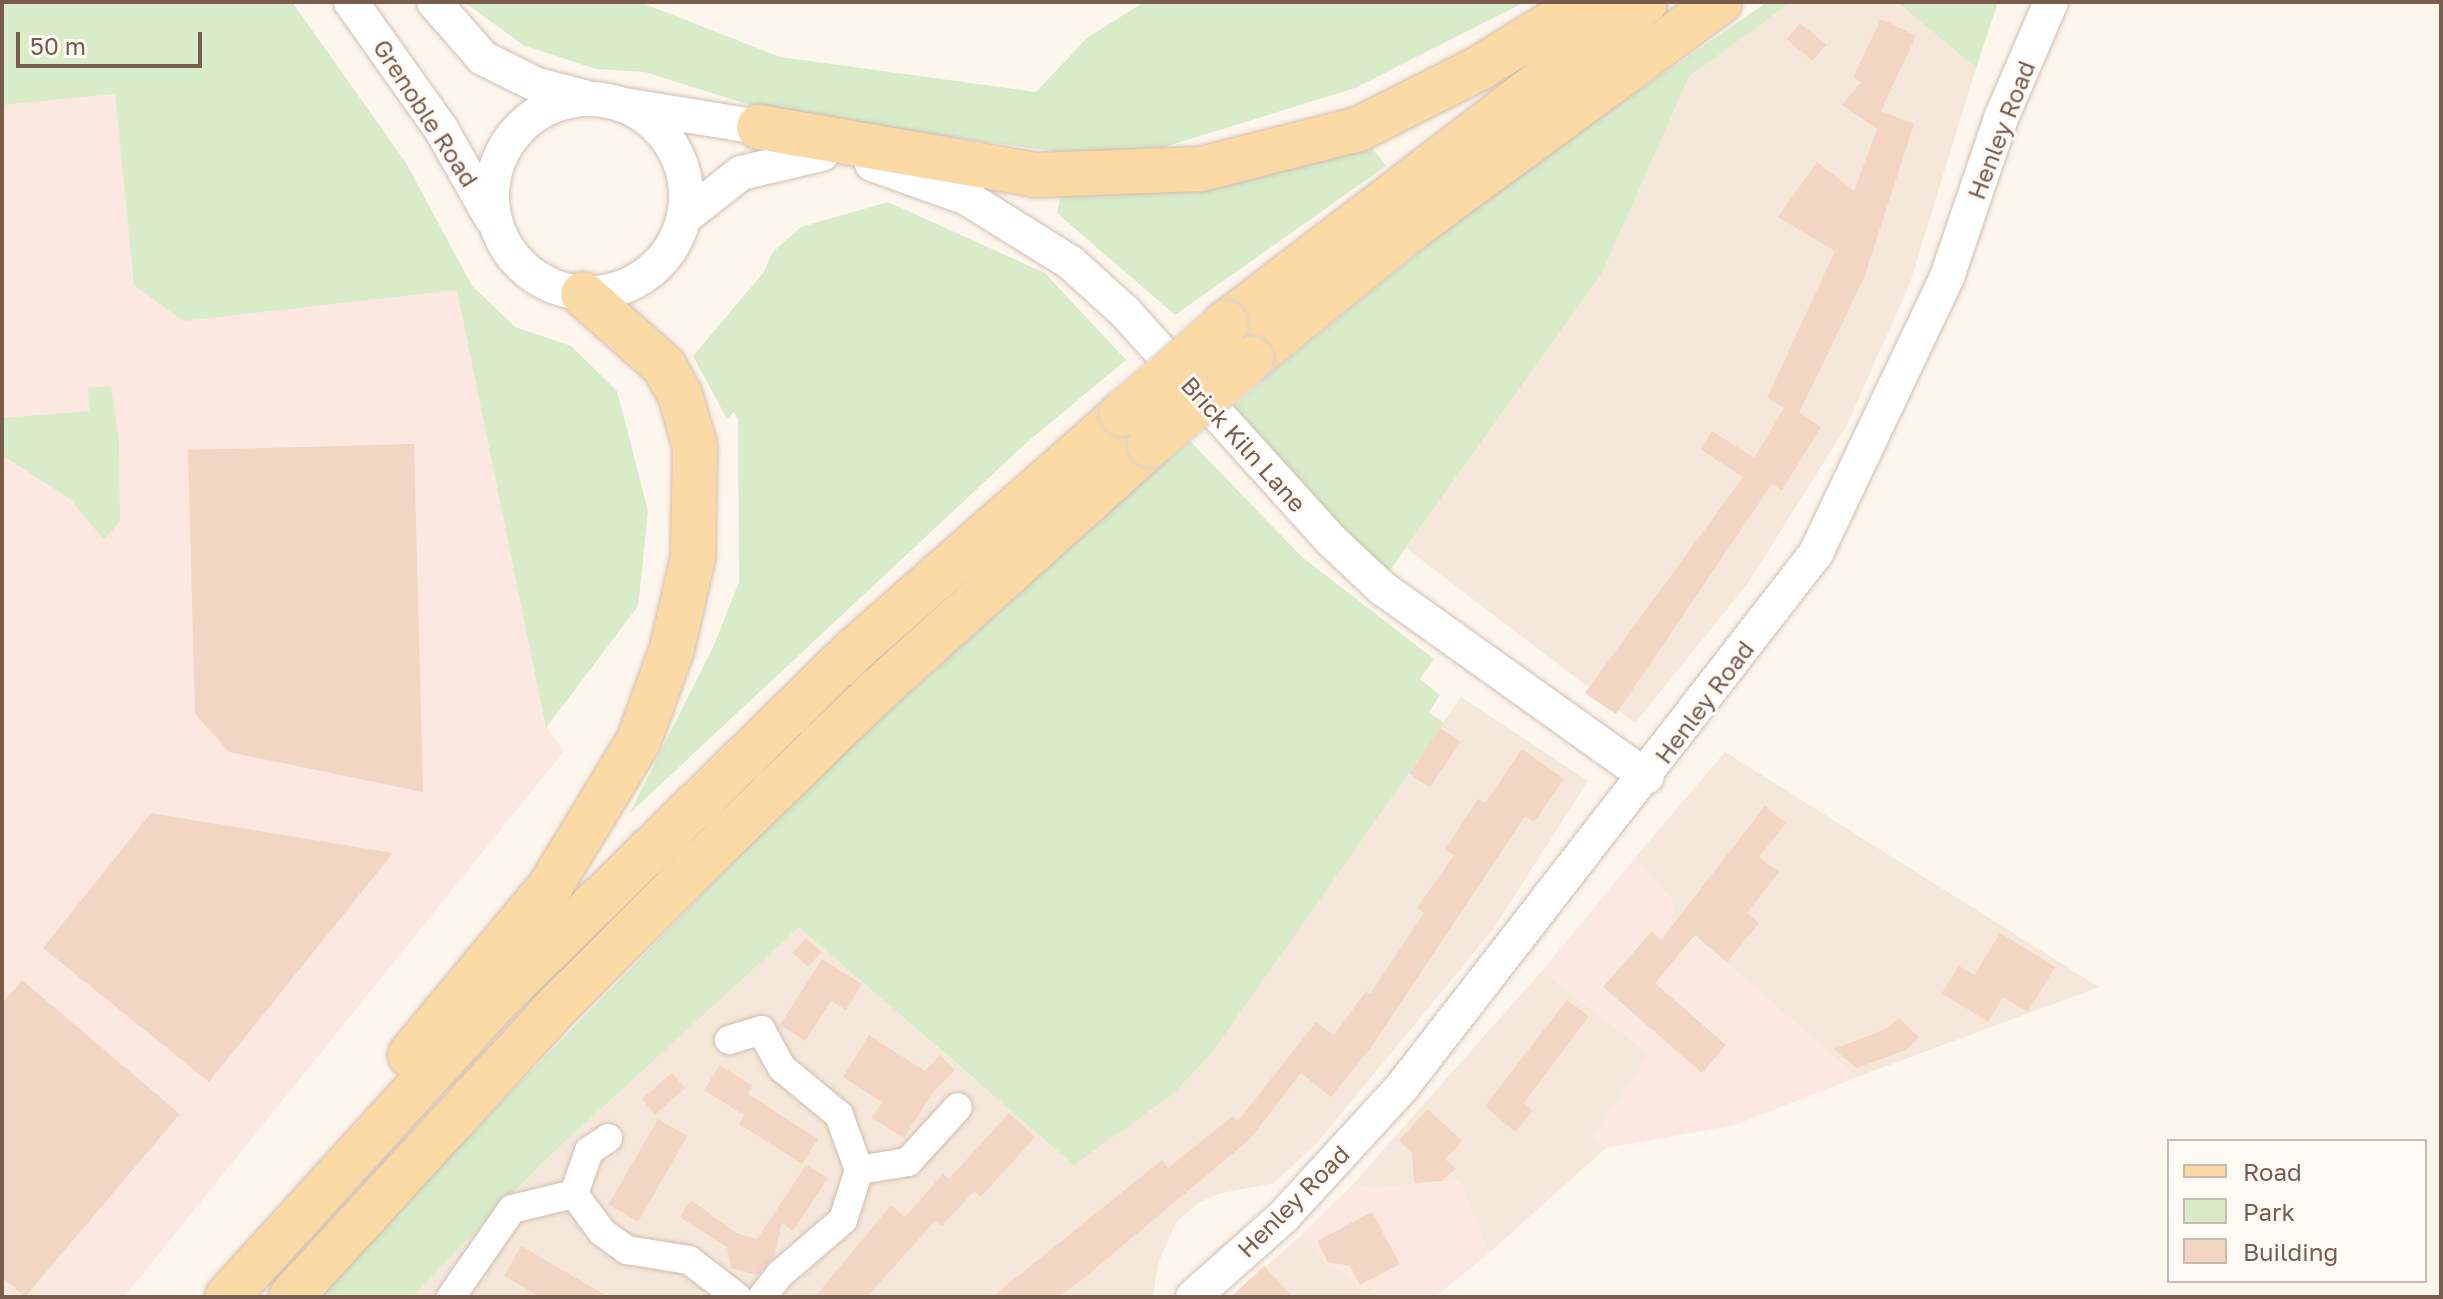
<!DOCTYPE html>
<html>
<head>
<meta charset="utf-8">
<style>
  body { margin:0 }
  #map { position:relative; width:2443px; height:1299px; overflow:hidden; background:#fdf6ec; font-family:"Golos Text",sans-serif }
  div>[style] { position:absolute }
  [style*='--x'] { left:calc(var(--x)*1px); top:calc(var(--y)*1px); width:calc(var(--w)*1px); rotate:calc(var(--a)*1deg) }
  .residential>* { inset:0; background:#f5e8da }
  .commercial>* { inset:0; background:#fde8e0 }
  .green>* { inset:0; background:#d8ecc9 }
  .building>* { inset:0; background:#f3d5c3; transform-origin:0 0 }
  .roads { filter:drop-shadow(0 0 2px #d1beb0) drop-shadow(0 0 2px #d1beb0) }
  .minor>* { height:28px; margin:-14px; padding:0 14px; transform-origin:14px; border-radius:14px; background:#fff }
  .tertiary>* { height:34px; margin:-17px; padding:0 17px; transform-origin:17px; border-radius:17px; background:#fff }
  .tertiary>.ring { margin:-17px; padding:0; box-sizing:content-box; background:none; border:34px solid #fff; border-radius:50% }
  .primary>* { height:44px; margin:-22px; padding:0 22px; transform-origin:22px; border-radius:22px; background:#fbd9a5 }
  .bridges { filter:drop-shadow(0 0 2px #dad1cd) drop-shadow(0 0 2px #dad1cd) }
  .primary-bridge>* { height:44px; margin:-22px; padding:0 22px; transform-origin:22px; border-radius:22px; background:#fbd9a5 }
  span { translate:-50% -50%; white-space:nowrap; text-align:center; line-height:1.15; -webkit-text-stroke:6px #fffaf3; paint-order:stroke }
  .street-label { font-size:24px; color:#7a5c4d }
  .frame { position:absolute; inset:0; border:4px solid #7a5c4d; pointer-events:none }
  .legend { position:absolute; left:2167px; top:1139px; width:260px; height:144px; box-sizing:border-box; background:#fffaf3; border:2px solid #cabbb1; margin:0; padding:10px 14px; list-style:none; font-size:24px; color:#7a5c4d }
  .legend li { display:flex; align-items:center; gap:16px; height:40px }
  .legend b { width:40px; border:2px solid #cabbb1 }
  .scale { position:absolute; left:16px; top:32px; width:186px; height:36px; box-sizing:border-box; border:4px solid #7a5c4d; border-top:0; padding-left:10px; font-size:24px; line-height:28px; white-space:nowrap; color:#7a5c4d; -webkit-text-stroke:6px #fffaf3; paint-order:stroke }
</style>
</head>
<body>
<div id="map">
  <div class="residential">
    <div style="clip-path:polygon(1791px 2px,1897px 2px,1976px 68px,1910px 283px,1846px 427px,1748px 583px,1635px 723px,1406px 548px,1602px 273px,1689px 77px)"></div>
    <div style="clip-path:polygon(1461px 697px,1588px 781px,1494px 928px,1317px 1143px,1274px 1183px,1222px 1193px,1199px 1202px,1177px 1221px,1158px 1264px,1153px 1297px,412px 1297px,544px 1161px,799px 926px,976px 1081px,1214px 1050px)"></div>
    <div style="clip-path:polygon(1725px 752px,2099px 987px,1857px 1077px,1673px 917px,1672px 901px,1635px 858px)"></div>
    <div style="clip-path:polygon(1542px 971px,1650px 1054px,1593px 1137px,1606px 1148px,1489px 1253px,1459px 1180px,1373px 1189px,1353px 1184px)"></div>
    <div style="clip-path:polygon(1298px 1238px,1311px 1240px,1324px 1262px,1344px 1272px,1361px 1289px,1371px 1286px,1380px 1297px,1232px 1297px)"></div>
  </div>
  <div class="commercial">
    <div style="clip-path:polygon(2px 2px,292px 2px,406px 163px,472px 286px,515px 327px,571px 346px,617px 391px,648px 511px,638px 606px,546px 727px,564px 751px,124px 1297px,2px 1297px)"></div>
    <div style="clip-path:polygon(1635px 858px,1672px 901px,1674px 918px,1857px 1077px,1735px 1125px,1606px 1148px,1592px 1137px,1650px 1054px,1542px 971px)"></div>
    <div style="clip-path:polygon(1459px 1180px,1489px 1253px,1435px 1297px,1380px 1297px,1371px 1286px,1361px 1290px,1344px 1272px,1324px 1262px,1311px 1240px,1298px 1238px,1353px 1184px,1373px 1189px)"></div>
  </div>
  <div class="green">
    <div style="clip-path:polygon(2px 2px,292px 2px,406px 163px,472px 286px,515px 327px,571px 346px,617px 391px,648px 511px,638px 606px,546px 728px,457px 290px,183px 321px,134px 285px,115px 94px,2px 105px)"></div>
    <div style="clip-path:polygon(464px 2px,640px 2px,780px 57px,1036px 92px,1087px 38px,1144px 2px,1525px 2px,1355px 88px,1148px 152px,1080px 155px,769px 111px,645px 72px,596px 69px,523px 45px)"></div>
    <div style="clip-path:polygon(1767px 2px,1791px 2px,1689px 77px,1602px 273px,1385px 577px,1228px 409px,1498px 188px)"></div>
    <div style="clip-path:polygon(1897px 2px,1998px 2px,1976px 68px)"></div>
    <div style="clip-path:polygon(1362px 135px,1386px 166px,1175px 315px,1057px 213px,1062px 189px)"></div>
    <div style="clip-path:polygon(888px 202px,1045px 273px,1126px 360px,1024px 445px,630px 813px,714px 645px,739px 582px,738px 419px,734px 412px,727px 419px,693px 356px,764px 272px,772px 253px,801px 227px)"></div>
    <div style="clip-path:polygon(111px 386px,119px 443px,120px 521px,104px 540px,70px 499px,2px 455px,2px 418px,89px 411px,88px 388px)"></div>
    <div style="clip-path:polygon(1189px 440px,1302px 557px,1434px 659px,1420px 679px,1440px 695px,1429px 712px,1444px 723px,1214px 1050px,1173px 1094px,1074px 1165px,799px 927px,544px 1161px,412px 1297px,313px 1297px,810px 783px)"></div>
  </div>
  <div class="building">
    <div style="clip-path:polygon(1881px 19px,1916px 36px,1881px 111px,1914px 124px,1864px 278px,1799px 413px,1821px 427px,1782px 490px,1772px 484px,1616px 714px,1585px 693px,1743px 477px,1700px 449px,1712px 431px,1754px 458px,1784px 408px,1767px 398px,1835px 251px,1778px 217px,1817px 162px,1854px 191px,1877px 129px,1842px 105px,1861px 82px,1853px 78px)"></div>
    <div style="left:1800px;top:23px;width:34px;height:21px;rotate:40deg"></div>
    <div style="clip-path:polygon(414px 444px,423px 792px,229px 752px,195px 714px,188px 450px)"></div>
    <div style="left:1440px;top:728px;width:25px;height:55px;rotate:34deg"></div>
    <div style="clip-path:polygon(1522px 749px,1564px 779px,1534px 822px,1525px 816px,1372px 1046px,1331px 1097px,1301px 1073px,1250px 1139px,1078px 1283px,1058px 1297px,992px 1297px,1162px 1160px,1168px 1168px,1233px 1116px,1238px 1121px,1316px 1022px,1334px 1035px,1366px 991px,1370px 994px,1424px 913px,1417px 908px,1454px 855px,1445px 850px,1478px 799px,1485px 803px)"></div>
    <div style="clip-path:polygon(1765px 806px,1786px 823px,1759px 857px,1779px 872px,1747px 913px,1759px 923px,1727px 962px,1695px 935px,1655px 983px,1726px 1045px,1702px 1073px,1603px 987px,1652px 931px,1661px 940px)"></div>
    <div style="clip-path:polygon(151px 813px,393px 853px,209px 1082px,43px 948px)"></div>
    <div style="clip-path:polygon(2000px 933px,2055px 967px,2028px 1012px,2003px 997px,1988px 1022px,1942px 993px,1959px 966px,1974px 975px)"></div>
    <div style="left:806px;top:938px;width:21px;height:20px;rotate:43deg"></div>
    <div style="clip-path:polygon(822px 959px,862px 984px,846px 1010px,831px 1001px,805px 1041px,780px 1025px)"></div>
    <div style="clip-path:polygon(22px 980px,180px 1114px,25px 1297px,2px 1277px,2px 1004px)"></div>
    <div style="clip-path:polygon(1567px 1000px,1589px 1016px,1524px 1103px,1533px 1111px,1515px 1132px,1485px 1106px)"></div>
    <div style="clip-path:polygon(1899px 1018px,1919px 1038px,1906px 1050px,1856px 1068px,1834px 1049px,1888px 1028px)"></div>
    <div style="clip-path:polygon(869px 1035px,925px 1071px,940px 1055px,955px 1070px,933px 1092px,904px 1138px,872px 1118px,882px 1102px,843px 1077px)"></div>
    <div style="clip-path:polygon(720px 1065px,752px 1086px,748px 1094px,818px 1139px,802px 1164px,739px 1124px,744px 1115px,704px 1090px)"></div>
    <div style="left:672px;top:1073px;width:20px;height:40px;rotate:49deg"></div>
    <div style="clip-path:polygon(1428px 1109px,1462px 1141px,1445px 1159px,1456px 1169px,1442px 1181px,1414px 1183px,1412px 1153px,1399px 1140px)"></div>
    <div style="clip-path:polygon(1009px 1113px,1035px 1137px,981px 1197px,974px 1191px,942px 1226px,936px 1220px,867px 1297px,815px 1297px,891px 1205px,905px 1217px,943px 1174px,949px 1179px)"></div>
    <div style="left:658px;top:1119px;width:34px;height:99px;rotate:30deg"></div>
    <div style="clip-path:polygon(806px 1165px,828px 1178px,793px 1231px,782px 1223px,774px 1257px,758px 1275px,731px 1268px,727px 1247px,680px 1217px,691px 1200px,736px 1233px,757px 1239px)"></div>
    <div style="clip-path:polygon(1372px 1212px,1400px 1264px,1360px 1285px,1350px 1266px,1328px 1262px,1317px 1241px)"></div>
    <div style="clip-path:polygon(521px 1246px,609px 1297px,540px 1297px,504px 1276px)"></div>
    <div style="clip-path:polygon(1264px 1266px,1293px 1297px,1231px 1297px)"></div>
  </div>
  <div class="roads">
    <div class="minor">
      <div style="--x:729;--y:1040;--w:34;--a:-17"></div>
      <div style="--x:761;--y:1030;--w:43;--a:61.1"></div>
      <div style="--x:782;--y:1068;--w:74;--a:39.5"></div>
      <div style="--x:839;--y:1115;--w:59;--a:70"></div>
      <div style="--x:859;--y:1170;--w:52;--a:107.7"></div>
      <div style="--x:843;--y:1220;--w:83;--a:139.4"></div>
      <div style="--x:780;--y:1274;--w:29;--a:128"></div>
      <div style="--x:859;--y:1170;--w:50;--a:-9.3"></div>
      <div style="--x:908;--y:1162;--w:74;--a:-47.7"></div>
      <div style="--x:574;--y:1194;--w:46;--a:-70.8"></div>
      <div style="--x:589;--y:1151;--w:23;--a:-34"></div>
      <div style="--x:451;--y:1297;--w:107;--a:-55.3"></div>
      <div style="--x:512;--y:1209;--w:64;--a:-13.6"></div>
      <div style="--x:574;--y:1194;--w:47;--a:53.6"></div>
      <div style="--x:602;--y:1232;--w:31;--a:36"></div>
      <div style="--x:627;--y:1250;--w:63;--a:9.2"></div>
      <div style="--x:689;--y:1260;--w:61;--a:37.6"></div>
    </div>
    <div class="tertiary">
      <div style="--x:351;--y:2;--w:156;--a:54.7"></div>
      <div style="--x:441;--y:129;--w:103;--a:60.5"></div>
      <div style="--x:434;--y:2;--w:74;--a:48.8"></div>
      <div style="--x:483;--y:58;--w:60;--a:26.6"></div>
      <div style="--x:537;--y:85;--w:49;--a:14.3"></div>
      <div class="ring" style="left:492px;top:99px;width:160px;height:160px"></div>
      <div style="--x:624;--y:105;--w:137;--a:9.3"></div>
      <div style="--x:759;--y:127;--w:23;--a:23"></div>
      <div style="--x:872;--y:164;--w:101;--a:19.7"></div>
      <div style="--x:967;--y:198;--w:123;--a:32"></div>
      <div style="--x:1071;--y:263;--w:73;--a:42.2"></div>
      <div style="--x:1125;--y:312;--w:309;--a:47.9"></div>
      <div style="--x:1332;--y:541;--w:69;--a:43.2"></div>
      <div style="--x:1382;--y:588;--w:325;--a:35.5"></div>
      <div style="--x:685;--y:217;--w:71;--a:-38.2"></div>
      <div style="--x:741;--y:173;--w:83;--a:-13.2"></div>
      <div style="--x:1193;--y:1297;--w:120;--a:-41.6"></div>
      <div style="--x:1283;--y:1217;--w:176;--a:-47.5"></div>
      <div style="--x:1402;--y:1087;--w:676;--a:-52.21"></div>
      <div style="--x:1816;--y:553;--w:306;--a:-64.6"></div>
      <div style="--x:1947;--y:277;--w:168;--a:-71.2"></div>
      <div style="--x:2001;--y:118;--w:126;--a:-66.7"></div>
    </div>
    <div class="primary">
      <div style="--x:759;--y:127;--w:281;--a:9.8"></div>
      <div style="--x:1036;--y:175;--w:165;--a:-2.1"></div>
      <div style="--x:1201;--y:169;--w:163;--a:-14.2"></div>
      <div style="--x:1359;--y:129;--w:133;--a:-26.8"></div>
      <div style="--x:1478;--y:69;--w:127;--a:-31.8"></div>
      <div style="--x:1226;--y:323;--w:528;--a:-37.46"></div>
      <div style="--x:1251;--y:359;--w:203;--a:-39.2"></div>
      <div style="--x:1408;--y:231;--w:387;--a:-36.3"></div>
      <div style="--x:410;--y:1055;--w:221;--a:-50.3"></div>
      <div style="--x:551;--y:885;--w:170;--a:-58.7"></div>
      <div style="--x:639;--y:740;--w:97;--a:-70.1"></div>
      <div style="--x:672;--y:649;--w:94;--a:-77.1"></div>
      <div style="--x:693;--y:557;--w:111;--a:-89"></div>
      <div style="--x:695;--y:446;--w:53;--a:-106.4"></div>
      <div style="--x:680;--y:395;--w:33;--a:-119"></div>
      <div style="--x:664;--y:366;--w:108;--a:-138.4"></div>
      <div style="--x:227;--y:1297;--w:407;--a:-47.7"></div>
      <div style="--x:501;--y:996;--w:489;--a:-44.4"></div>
      <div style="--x:850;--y:654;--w:363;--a:-41.4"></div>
      <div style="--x:291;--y:1297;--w:382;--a:-47.5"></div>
      <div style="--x:549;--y:1015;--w:216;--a:-45.2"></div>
      <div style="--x:701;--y:862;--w:244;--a:-44.2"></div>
      <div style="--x:876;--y:692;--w:369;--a:-42"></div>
    </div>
  </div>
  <div class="bridges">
    <div class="primary-bridge">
      <div style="--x:1122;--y:414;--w:138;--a:-41.2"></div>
      <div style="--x:1150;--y:445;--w:133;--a:-40.4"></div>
    </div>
  </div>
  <div class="street-label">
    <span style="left:426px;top:113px;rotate:57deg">Grenoble Road</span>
    <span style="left:2001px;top:130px;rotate:-69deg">Henley Road</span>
    <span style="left:1244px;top:444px;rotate:48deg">Brick Kiln Lane</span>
    <span style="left:1704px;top:702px;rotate:-53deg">Henley Road</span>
    <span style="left:1293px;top:1201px;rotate:-45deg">Henley Road</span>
  </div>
  <div class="frame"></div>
  <ul class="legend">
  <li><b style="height:10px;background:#fbd9a5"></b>Road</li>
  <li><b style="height:22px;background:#d8ecc9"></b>Park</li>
  <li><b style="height:22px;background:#f3d5c3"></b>Building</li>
  </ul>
  <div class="scale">50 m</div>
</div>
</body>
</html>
